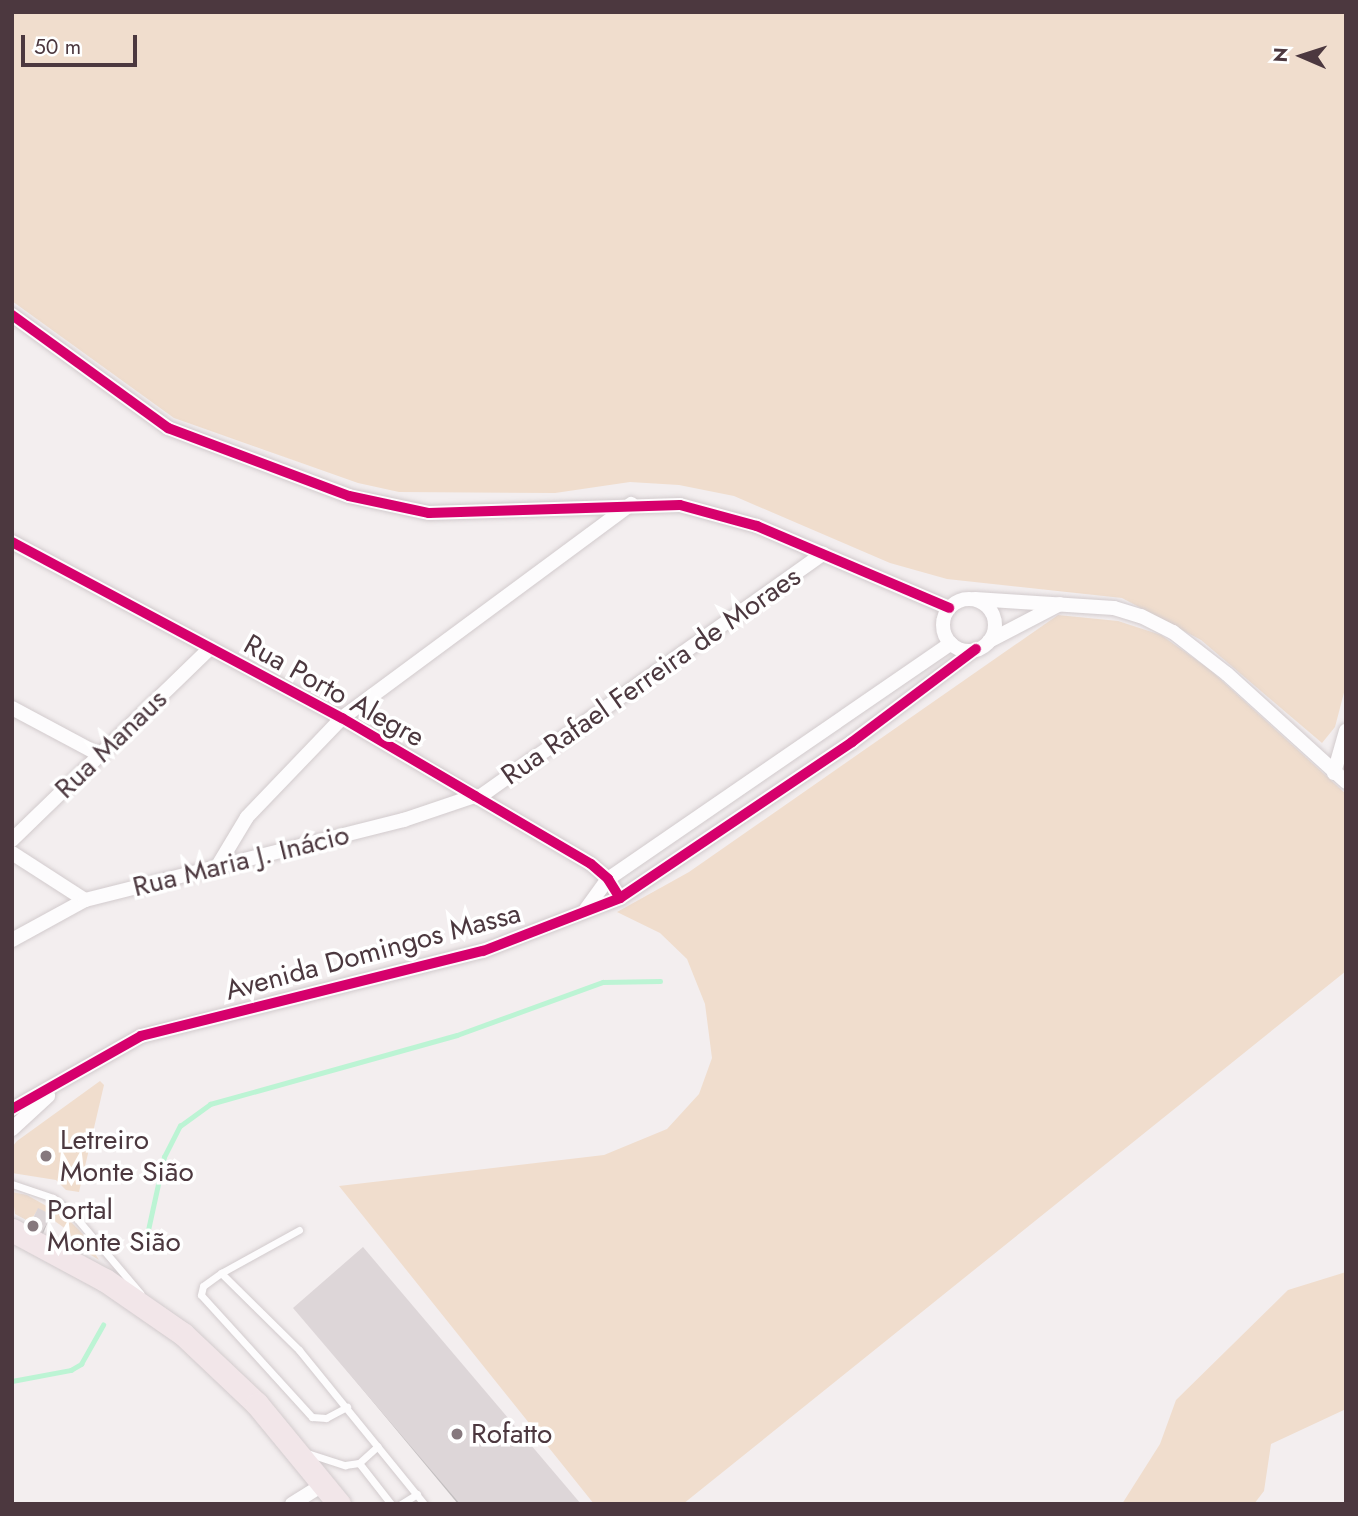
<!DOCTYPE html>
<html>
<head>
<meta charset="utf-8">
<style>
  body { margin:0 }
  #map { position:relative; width:1358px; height:1516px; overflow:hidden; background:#f3eeef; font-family:Jost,sans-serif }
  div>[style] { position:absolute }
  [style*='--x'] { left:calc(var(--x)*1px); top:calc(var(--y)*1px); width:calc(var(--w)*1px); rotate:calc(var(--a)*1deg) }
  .green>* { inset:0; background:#f0ddcd }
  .shadow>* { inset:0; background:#0003 }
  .stream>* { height:4.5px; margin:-2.25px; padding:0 2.25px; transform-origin:2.25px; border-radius:2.25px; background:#bcf4d4 }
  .building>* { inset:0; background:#ddd6d8 }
  .roads { filter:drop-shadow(0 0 2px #d2cbcd) drop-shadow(0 0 2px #d2cbcd) }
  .lane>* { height:7px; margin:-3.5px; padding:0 3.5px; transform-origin:3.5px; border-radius:3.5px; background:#fdfcfd }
  .street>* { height:14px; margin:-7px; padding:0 7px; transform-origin:7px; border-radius:7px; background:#fdfcfd }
  .street>.ring { margin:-7px; padding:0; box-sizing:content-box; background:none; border:14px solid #fdfcfd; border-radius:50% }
  .primary>* { height:23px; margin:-11.5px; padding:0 11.5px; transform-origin:11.5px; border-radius:11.5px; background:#f2e6e9 }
  .cycleway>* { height:10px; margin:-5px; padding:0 5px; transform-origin:5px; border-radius:5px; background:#d6006c }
  .dots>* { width:19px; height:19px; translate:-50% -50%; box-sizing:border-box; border:4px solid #fff; border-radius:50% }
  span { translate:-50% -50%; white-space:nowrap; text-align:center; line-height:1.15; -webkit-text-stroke:7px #fff; paint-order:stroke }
  .street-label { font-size:28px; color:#4c383f }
  .poi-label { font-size:28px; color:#4c383f }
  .left { translate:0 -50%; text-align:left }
  .frame { position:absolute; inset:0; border:14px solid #4c383f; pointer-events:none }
  .north { position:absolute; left:1267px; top:21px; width:70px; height:70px; -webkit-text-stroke:5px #fff; paint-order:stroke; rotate:273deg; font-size:19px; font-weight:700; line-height:28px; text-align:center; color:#4c383f }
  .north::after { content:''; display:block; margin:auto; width:24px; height:32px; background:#4c383f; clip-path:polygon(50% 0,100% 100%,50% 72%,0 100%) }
  .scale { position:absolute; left:21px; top:35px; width:116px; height:32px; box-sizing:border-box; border:4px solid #4c383f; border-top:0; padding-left:9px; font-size:21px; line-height:24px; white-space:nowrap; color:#4c383f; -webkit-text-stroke:5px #fff; paint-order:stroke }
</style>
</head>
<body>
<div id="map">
  <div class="green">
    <div style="clip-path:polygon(12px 12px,1344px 12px,1346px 685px,1335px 727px,1322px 743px,1201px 640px,1122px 598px,947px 579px,890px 563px,734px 496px,679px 485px,630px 482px,555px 493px,399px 492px,358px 483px,174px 418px,12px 301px)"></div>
    <div style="clip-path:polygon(1058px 615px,1118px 621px,1161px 635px,1209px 669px,1346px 794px,1346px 971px,683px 1504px,594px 1504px,339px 1186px,604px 1155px,667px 1129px,699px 1094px,712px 1058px,705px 1004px,687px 959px,660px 933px,617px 912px,689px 872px)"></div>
    <div style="clip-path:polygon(100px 1081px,104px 1085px,79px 1192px,66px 1190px,56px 1180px,12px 1173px,12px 1147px,17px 1141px)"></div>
    <div style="clip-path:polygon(12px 1192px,27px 1195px,66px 1217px,83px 1234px,99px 1260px,73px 1244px,70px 1232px,38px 1209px,30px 1222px,15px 1214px)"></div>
    <div style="clip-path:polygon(1346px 1272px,1346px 1409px,1271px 1444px,1264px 1491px,1254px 1504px,1122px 1504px,1160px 1444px,1176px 1400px,1288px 1290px)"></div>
  </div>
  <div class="shadow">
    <div style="clip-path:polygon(50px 1216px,43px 1234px,12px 1244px,12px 1230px)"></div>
    <div style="clip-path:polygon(295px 1308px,579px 1504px,458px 1504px)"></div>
  </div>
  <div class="stream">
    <div style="--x:145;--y:1244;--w:89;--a:-77.7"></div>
    <div style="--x:164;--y:1157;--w:35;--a:-63"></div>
    <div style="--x:180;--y:1126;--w:37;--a:-36"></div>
    <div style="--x:210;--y:1104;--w:256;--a:-15.6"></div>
    <div style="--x:457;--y:1035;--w:155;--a:-20"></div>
    <div style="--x:603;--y:982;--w:57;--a:-1"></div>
    <div style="--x:12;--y:1381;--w:60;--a:-10.6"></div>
    <div style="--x:71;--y:1370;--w:12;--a:-31"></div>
    <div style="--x:81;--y:1364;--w:45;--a:-60.6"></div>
  </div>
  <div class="building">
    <div style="clip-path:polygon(38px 1208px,52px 1215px,42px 1232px,12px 1242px,12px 1228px,30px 1224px)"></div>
    <div style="clip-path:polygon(363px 1247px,581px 1504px,460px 1504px,293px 1308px)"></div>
  </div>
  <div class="roads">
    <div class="lane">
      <div style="--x:12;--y:1184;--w:43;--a:18.9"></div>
      <div style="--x:53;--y:1198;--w:26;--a:39"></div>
      <div style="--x:73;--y:1214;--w:104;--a:49.7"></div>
      <div style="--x:299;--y:1230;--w:89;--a:151.1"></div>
      <div style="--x:221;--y:1273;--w:22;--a:144"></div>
      <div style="--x:203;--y:1286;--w:9;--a:103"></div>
      <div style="--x:201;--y:1295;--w:165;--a:47.7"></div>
      <div style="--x:312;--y:1417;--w:14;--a:4"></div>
      <div style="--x:326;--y:1418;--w:24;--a:-28"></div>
      <div style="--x:221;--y:1273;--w:110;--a:44.6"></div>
      <div style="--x:299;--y:1350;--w:198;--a:50.9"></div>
      <div style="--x:307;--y:1453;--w:40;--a:18"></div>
      <div style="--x:345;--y:1465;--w:14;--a:-8"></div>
      <div style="--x:359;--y:1463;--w:25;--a:-42"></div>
      <div style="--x:359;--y:1463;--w:52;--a:52"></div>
      <div style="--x:401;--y:1504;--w:19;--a:-32"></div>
    </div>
    <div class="street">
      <div style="--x:12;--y:315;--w:193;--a:35.9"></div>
      <div style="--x:168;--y:428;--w:193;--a:20.6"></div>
      <div style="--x:349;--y:496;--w:82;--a:12"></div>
      <div style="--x:429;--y:513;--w:251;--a:-1.8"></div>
      <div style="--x:680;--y:505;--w:80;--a:15.3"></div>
      <div style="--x:757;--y:526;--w:209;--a:23.1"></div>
      <div style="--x:12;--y:542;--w:374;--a:28.1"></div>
      <div style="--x:342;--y:718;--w:154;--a:30.4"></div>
      <div style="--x:475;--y:796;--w:134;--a:30.4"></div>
      <div style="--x:591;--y:864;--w:23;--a:41"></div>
      <div style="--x:608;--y:879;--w:22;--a:58"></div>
      <div style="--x:975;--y:599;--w:139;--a:3.7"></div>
      <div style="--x:1114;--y:608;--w:28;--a:17"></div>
      <div style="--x:1141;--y:616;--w:36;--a:27"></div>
      <div style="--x:1173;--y:632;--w:68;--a:37.9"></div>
      <div style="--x:1227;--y:674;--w:161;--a:42.2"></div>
      <div class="ring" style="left:943px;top:599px;width:38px;height:38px"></div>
      <div style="--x:989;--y:641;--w:80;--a:-27.5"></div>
      <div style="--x:12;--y:708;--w:100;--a:28.1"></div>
      <div style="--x:1334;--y:773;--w:44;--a:-74.1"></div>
      <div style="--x:478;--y:798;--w:423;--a:-35.3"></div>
      <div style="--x:12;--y:840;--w:276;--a:-44.1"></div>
      <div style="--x:12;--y:853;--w:87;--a:32.8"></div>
      <div style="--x:217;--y:867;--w:58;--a:-59"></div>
      <div style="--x:247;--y:817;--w:137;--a:-46.2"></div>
      <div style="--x:342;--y:718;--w:360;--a:-36.5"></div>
      <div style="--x:586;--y:909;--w:37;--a:-54"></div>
      <div style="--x:608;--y:879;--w:416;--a:-34.5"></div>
      <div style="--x:12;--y:940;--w:83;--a:-28.7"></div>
      <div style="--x:85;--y:900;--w:329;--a:-14.1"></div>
      <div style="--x:404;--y:820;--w:75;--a:-18.7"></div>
      <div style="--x:12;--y:1109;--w:148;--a:-29.5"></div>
      <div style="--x:141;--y:1036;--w:352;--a:-14"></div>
      <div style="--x:483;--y:951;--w:147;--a:-21.1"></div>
      <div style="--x:620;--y:898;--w:280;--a:-33.9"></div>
      <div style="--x:852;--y:742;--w:155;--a:-36.9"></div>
      <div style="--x:12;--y:1129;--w:49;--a:-42.5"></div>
      <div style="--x:292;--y:1504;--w:36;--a:-32"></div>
    </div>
    <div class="primary">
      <div style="--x:12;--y:1230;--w:106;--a:28.3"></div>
      <div style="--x:105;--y:1280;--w:95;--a:34.7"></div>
      <div style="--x:183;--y:1334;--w:102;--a:43.4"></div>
      <div style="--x:257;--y:1404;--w:129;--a:50.6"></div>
    </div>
  </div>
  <div class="cycleway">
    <div style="--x:12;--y:315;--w:193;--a:35.9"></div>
    <div style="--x:168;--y:428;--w:193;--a:20.6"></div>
    <div style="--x:349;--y:496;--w:82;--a:12"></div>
    <div style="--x:429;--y:513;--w:251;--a:-1.8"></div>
    <div style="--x:680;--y:505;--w:80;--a:15.3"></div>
    <div style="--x:757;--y:526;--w:209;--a:23.1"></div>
    <div style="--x:12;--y:542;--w:374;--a:28.1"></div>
    <div style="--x:342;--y:718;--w:154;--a:30.4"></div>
    <div style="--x:475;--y:796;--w:134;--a:30.4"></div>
    <div style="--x:591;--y:864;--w:23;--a:41"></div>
    <div style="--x:608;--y:879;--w:22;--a:58"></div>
    <div style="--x:12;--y:1109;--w:148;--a:-29.5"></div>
    <div style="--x:141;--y:1036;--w:352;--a:-14"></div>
    <div style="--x:483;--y:951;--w:147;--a:-21.1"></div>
    <div style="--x:620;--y:898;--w:280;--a:-33.9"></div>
    <div style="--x:852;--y:742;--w:155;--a:-36.9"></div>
  </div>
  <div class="dots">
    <div style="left:46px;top:1156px;background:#86787d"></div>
    <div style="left:33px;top:1226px;background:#86787d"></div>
    <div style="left:457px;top:1434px;background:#86787d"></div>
  </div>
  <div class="street-label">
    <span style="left:651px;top:676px;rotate:-35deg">Rua Rafael Ferreira de Moraes</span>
    <span style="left:334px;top:691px;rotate:29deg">Rua Porto Alegre</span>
    <span style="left:111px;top:744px;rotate:-44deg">Rua Manaus</span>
    <span style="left:241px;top:861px;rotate:-14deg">Rua Maria J. Inácio</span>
    <span style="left:373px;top:952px;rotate:-15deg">Avenida Domingos Massa</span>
  </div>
  <div class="poi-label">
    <span class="left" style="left:60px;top:1156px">Letreiro<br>Monte Sião</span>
    <span class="left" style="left:47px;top:1226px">Portal<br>Monte Sião</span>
    <span class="left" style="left:471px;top:1434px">Rofatto</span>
  </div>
  <div class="frame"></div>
  <div class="north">N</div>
  <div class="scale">50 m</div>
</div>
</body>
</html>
